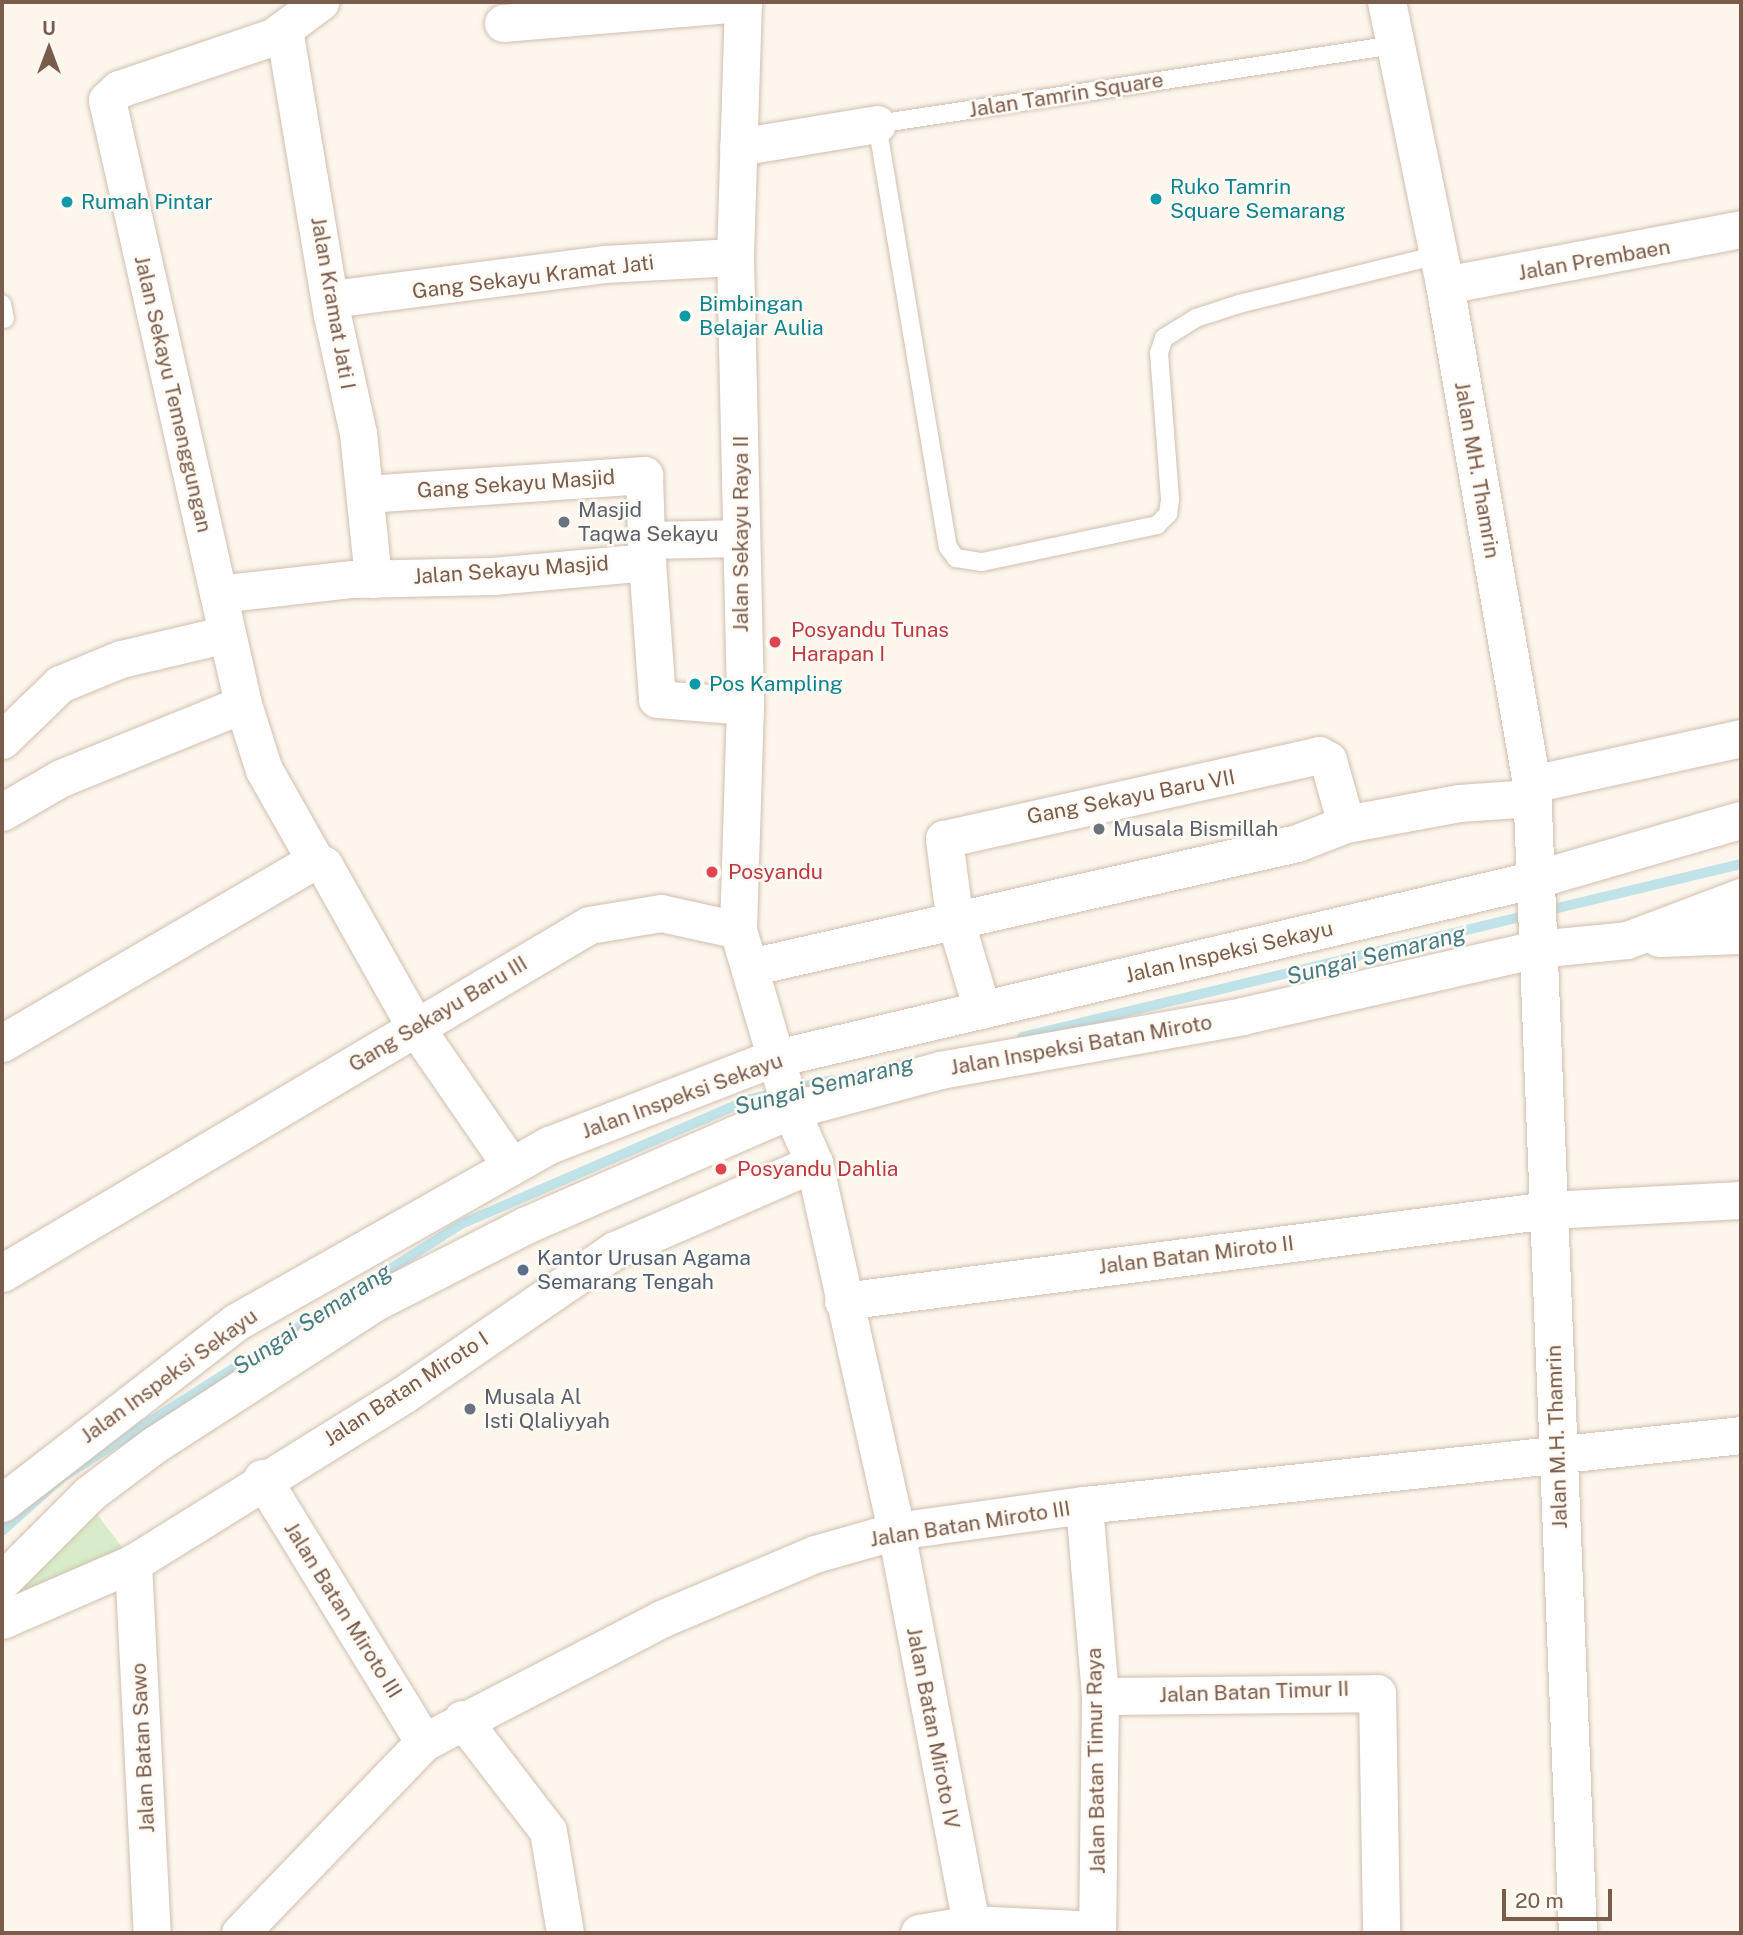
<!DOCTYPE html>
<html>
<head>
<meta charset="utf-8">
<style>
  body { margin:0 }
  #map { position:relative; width:1743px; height:1935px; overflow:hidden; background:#fdf6ec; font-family:"Public Sans",sans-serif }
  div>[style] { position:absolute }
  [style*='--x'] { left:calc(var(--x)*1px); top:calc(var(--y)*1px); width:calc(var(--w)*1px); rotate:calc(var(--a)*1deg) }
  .green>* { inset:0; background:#d8ecc9 }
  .stream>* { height:10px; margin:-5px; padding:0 5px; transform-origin:5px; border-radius:5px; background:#bfe3e8 }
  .roads { filter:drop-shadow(0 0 2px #d1beb0) drop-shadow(0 0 2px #d1beb0) }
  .service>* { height:18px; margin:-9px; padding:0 9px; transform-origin:9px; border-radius:9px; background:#fff }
  .minor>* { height:37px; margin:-18.5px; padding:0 18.5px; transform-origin:18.5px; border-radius:18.5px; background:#fff }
  .secondary>* { height:38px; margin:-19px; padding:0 19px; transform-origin:19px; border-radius:19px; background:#fff }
  .dots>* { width:19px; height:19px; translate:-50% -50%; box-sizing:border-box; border:4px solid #fffaf3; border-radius:50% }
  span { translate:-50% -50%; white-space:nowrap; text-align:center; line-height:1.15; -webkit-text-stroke:5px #fffaf3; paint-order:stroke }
  .street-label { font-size:21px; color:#7a5c4d }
  .culture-label { font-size:21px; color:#0d838f }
  .left { translate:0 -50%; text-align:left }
  .worship-label { font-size:21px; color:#5b616d }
  .health-label { font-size:21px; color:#be3a42 }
  .service-label { font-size:21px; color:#4e5e75 }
  .water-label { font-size:23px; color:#437c86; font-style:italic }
  .frame { position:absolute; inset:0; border:4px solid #7a5c4d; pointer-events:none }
  .north { position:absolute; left:14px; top:14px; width:70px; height:70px; -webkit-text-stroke:5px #fffaf3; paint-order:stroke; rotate:0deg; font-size:19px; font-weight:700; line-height:28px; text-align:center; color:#7a5c4d }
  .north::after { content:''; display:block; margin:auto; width:24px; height:32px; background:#7a5c4d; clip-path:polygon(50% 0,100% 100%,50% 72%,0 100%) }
  .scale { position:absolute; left:1502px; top:1889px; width:110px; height:32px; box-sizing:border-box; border:4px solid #7a5c4d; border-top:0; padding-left:9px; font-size:21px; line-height:24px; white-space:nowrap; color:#7a5c4d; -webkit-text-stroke:5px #fffaf3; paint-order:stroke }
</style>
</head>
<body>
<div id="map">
  <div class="green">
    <div style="clip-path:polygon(86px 1500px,132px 1560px,2px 1614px,2px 1581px)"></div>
  </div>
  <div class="stream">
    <div style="--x:1022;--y:1037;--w:740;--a:-13.53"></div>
    <div style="--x:2;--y:1531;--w:79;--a:-41.9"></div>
    <div style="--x:61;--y:1478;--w:472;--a:-32.4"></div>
    <div style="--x:459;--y:1225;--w:317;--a:-23.4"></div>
    <div style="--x:750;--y:1099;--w:84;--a:-13"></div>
  </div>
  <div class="roads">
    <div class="service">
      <div style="--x:1394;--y:45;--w:523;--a:171.31"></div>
      <div style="--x:877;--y:124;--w:429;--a:80.5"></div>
      <div style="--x:948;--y:547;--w:14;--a:54"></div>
      <div style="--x:956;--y:558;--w:26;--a:9"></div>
      <div style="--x:982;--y:562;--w:179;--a:-11.9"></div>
      <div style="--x:1157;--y:525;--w:16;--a:-45"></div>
      <div style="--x:1168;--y:514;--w:15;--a:-82"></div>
      <div style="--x:1170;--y:499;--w:146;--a:-94.3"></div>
      <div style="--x:1159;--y:353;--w:16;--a:-72"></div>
      <div style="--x:1164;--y:338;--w:38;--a:-32"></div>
      <div style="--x:1196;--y:318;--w:45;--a:-18"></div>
      <div style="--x:1239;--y:304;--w:205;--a:-13.8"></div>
      <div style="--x:2;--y:304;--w:15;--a:79"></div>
    </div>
    <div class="minor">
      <div style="--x:743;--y:2;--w:255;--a:91.8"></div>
      <div style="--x:735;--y:257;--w:449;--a:88.7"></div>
      <div style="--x:745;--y:706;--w:224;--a:91.8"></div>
      <div style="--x:738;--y:930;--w:188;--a:73.6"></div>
      <div style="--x:791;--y:1110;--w:58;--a:66.5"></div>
      <div style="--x:814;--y:1163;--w:377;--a:77.4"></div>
      <div style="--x:896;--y:1531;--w:400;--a:79.2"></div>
      <div style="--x:503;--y:23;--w:241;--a:-4.8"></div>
      <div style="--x:284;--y:29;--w:290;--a:80.5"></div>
      <div style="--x:332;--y:315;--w:121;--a:77.6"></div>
      <div style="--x:358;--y:433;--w:147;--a:84.1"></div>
      <div style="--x:738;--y:147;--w:141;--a:-9.4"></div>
      <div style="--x:1445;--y:285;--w:301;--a:-10.7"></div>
      <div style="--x:331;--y:299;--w:275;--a:-7.3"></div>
      <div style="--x:604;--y:264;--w:131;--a:-3.1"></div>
      <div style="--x:366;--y:494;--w:279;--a:-3.9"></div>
      <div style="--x:644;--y:475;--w:65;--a:88.2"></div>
      <div style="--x:647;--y:562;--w:137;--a:85.8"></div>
      <div style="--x:657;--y:699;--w:88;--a:4.5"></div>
      <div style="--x:218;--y:594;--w:135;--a:-6.4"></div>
      <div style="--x:352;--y:579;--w:141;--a:-1.2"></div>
      <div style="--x:493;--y:576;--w:155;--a:-5.2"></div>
      <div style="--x:647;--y:562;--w:22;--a:-93"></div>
      <div style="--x:646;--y:540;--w:95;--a:-1.2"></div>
      <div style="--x:2;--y:740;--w:81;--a:-44"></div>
      <div style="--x:60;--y:684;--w:66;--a:-22.3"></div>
      <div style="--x:121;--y:659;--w:109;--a:-13.3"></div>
      <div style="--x:1532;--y:784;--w:214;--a:-12.4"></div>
      <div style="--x:2;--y:812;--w:68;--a:-30"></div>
      <div style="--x:61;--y:778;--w:196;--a:-22.1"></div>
      <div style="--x:315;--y:860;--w:103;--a:-119.5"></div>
      <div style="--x:264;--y:770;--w:69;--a:-107.7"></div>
      <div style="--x:243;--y:704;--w:619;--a:-102.69"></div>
      <div style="--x:107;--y:100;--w:16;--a:-43"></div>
      <div style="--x:119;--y:89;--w:163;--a:-18.7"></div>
      <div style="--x:273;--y:37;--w:59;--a:-36.7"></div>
      <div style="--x:315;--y:860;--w:10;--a:29"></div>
      <div style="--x:324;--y:865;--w:187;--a:60.6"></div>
      <div style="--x:416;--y:1028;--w:164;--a:55.4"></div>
      <div style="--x:1659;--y:938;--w:82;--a:-2.1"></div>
      <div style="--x:750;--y:967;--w:561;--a:-12.77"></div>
      <div style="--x:1297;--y:843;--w:53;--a:-21.2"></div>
      <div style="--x:1346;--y:824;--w:115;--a:-10.5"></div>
      <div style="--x:1459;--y:803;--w:73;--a:-3.9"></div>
      <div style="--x:982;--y:1010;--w:98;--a:-106.6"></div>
      <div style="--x:954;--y:916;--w:78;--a:-97.4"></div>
      <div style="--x:944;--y:839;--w:384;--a:-12.6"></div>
      <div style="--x:1319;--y:755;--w:10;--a:29"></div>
      <div style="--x:1328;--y:760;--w:66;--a:74.3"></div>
      <div style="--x:2;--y:1043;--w:363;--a:-30.3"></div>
      <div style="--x:2;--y:1273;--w:682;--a:-30.66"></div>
      <div style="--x:589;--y:925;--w:73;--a:-9.5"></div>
      <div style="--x:661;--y:913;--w:79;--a:12.4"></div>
      <div style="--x:843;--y:1301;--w:711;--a:-7.35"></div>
      <div style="--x:1548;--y:1210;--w:193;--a:-3"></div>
      <div style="--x:262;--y:1478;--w:310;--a:58.5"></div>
      <div style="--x:2;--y:1503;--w:296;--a:-37.7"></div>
      <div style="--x:236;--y:1322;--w:360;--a:-29.5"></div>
      <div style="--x:549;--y:1145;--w:235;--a:-21.2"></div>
      <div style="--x:768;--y:1060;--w:789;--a:-13.26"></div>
      <div style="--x:1536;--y:879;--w:213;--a:-16.1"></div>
      <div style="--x:1084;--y:1505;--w:192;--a:85.2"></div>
      <div style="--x:1100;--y:1696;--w:237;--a:90.7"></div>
      <div style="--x:133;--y:1563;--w:370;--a:87.1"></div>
      <div style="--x:2;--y:1581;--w:124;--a:-45"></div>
      <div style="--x:90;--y:1493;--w:80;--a:-36.9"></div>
      <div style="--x:154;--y:1445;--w:263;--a:-32.9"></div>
      <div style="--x:375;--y:1302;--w:169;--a:-27"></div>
      <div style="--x:526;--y:1225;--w:289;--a:-23.5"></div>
      <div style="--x:791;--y:1110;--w:154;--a:-15"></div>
      <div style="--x:940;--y:1070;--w:307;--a:-10.1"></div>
      <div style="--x:1242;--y:1016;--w:303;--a:-12.8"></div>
      <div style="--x:1537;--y:949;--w:90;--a:-5.7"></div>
      <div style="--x:1627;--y:940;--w:122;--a:-20.7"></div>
      <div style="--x:2;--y:1620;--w:143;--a:-23.5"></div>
      <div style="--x:133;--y:1563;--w:318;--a:-31.9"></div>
      <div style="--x:403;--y:1395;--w:257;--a:-34.4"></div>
      <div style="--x:615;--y:1250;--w:217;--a:-23.6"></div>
      <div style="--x:1100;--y:1696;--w:277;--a:-0.6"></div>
      <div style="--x:1377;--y:1693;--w:240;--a:89"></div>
      <div style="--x:462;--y:1719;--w:141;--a:52.5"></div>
      <div style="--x:548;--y:1831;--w:103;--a:80.5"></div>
      <div style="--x:240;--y:1933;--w:265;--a:-46.1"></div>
      <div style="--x:424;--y:1742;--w:267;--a:-27.4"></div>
      <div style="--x:661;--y:1619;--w:167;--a:-22.9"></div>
      <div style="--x:815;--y:1554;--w:84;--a:-15.9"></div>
      <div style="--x:896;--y:1531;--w:190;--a:-7.9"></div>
      <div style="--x:1084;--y:1505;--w:661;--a:-6.08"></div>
      <div style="--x:919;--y:1933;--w:53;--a:-9.8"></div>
      <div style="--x:971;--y:1924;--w:126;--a:2.7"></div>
    </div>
    <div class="secondary">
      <div style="--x:1387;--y:2;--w:289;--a:78.4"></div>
      <div style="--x:1445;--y:285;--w:507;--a:80.11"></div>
      <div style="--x:1532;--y:784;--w:1150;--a:87.71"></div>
    </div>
  </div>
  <div class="dots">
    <div style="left:1156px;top:199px;background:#0f9aa8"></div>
    <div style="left:67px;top:202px;background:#0f9aa8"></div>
    <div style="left:685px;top:316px;background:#0f9aa8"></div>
    <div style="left:564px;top:522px;background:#6b7280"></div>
    <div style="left:775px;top:642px;background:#e0444e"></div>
    <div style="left:695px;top:684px;background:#0f9aa8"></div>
    <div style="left:1099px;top:829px;background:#6b7280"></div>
    <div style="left:712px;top:872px;background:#e0444e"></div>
    <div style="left:721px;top:1169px;background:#e0444e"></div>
    <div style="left:523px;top:1270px;background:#5c6f8a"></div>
    <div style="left:470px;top:1409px;background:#6b7280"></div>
  </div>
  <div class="street-label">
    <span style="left:1066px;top:95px;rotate:-9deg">Jalan Tamrin Square</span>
    <span style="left:1594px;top:260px;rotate:-10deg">Jalan Prembaen</span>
    <span style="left:533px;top:277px;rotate:-7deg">Gang Sekayu Kramat Jati</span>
    <span style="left:333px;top:303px;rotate:80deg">Jalan Kramat Jati I</span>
    <span style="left:173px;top:394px;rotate:77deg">Jalan Sekayu Temenggungan</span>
    <span style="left:1477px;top:470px;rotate:80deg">Jalan MH. Thamrin</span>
    <span style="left:516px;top:484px;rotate:-4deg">Gang Sekayu Masjid</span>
    <span style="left:741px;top:534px;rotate:-90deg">Jalan Sekayu Raya II</span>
    <span style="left:511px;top:570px;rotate:-4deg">Jalan Sekayu Masjid</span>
    <span style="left:1131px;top:797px;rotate:-11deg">Gang Sekayu Baru VII</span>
    <span style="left:1229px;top:952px;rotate:-13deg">Jalan Inspeksi Sekayu</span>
    <span style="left:438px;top:1014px;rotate:-31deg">Gang Sekayu Baru III</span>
    <span style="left:1081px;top:1045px;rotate:-10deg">Jalan Inspeksi Batan Miroto</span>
    <span style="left:682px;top:1096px;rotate:-20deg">Jalan Inspeksi Sekayu</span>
    <span style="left:1196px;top:1255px;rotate:-7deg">Jalan Batan Miroto II</span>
    <span style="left:169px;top:1376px;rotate:-36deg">Jalan Inspeksi Sekayu</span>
    <span style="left:406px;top:1389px;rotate:-33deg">Jalan Batan Miroto I</span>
    <span style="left:1557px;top:1437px;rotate:-92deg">Jalan M.H. Thamrin</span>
    <span style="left:970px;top:1524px;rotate:-9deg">Jalan Batan Miroto III</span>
    <span style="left:343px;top:1610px;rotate:58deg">Jalan Batan Miroto III</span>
    <span style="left:1254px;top:1692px;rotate:-2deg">Jalan Batan Timur II</span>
    <span style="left:933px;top:1728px;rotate:79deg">Jalan Batan Miroto IV</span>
    <span style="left:143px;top:1748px;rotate:-93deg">Jalan Batan Sawo</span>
    <span style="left:1096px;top:1761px;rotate:-91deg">Jalan Batan Timur Raya</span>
  </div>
  <div class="culture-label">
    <span class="left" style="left:1170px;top:199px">Ruko Tamrin<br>Square Semarang</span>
    <span class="left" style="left:81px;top:202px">Rumah Pintar</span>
    <span class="left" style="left:699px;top:316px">Bimbingan<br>Belajar Aulia</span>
    <span class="left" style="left:709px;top:684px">Pos Kampling</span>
  </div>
  <div class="worship-label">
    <span class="left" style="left:578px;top:522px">Masjid<br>Taqwa Sekayu</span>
    <span class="left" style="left:1113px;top:829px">Musala Bismillah</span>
    <span class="left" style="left:484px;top:1409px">Musala Al<br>Isti Qlaliyyah</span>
  </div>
  <div class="health-label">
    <span class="left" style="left:791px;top:642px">Posyandu Tunas<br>Harapan I</span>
    <span class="left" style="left:728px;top:872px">Posyandu</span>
    <span class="left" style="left:737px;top:1169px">Posyandu Dahlia</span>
  </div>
  <div class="service-label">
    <span class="left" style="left:537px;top:1270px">Kantor Urusan Agama<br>Semarang Tengah</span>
  </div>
  <div class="water-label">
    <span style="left:1376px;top:955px;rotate:-14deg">Sungai Semarang</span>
    <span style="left:824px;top:1085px;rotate:-14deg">Sungai Semarang</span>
    <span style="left:312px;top:1319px;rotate:-33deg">Sungai Semarang</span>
  </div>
  <div class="frame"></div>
  <div class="north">U</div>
  <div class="scale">20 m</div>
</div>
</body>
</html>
